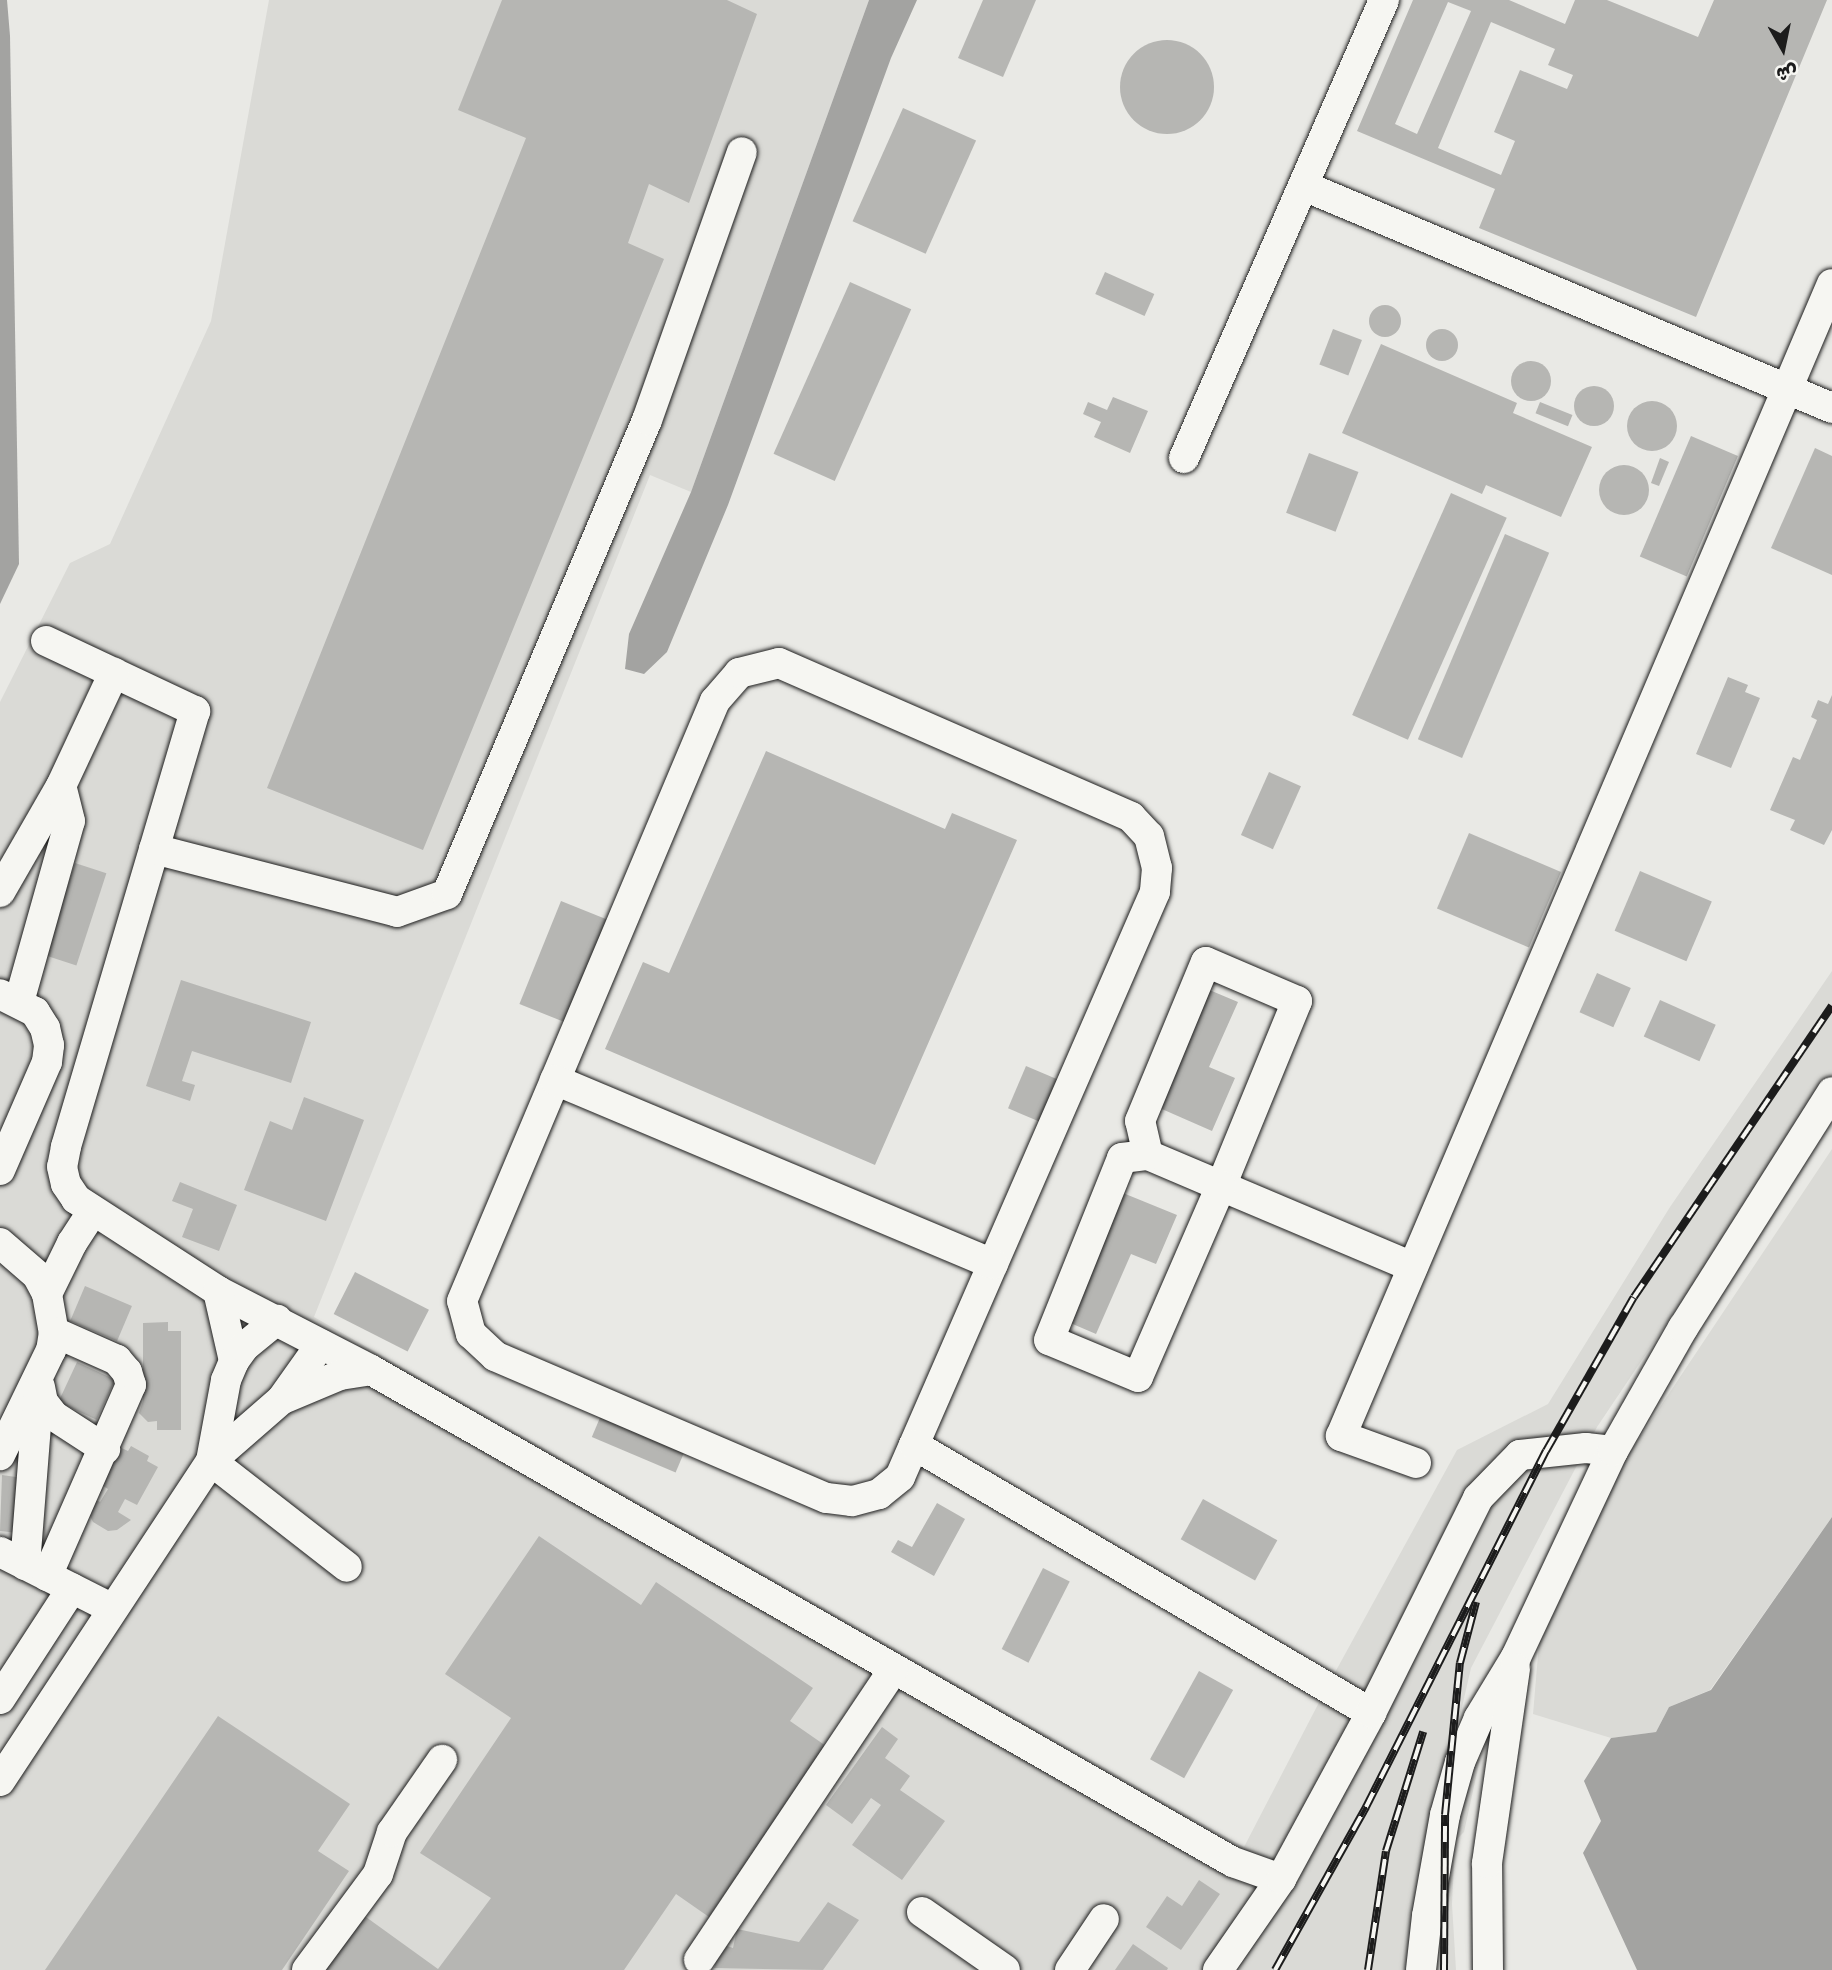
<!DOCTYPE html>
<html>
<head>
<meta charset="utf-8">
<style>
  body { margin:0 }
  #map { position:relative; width:1832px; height:1970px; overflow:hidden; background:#e9e9e5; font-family:"Gochi Hand","Playpen Sans Arabic",sans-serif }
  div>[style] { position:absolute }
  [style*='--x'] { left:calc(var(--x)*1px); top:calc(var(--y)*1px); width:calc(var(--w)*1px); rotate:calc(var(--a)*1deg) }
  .built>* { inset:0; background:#dadad6 }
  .water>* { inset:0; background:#a3a3a1 }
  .building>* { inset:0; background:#b6b6b3; transform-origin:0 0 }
  .round { border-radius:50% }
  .roads { filter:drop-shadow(0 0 2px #1c1c1c) drop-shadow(0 0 2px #1c1c1c) }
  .minor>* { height:30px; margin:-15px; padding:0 15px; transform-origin:15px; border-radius:15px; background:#f6f6f2 }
  .rail>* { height:8px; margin-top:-4px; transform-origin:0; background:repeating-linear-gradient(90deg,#f6f6f2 0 16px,#1c1c1c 0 32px); box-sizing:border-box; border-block:2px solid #1c1c1c }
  span { translate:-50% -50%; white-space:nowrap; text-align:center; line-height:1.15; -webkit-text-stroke:5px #f6f6f2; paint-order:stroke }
  .north { position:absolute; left:1748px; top:14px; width:70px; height:70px; -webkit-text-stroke:5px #f6f6f2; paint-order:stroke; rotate:171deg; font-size:19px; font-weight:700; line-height:28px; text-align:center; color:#1c1c1c }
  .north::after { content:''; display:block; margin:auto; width:24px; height:32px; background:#1c1c1c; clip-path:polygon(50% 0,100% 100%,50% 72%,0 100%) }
</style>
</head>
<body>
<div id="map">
  <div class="built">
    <div style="clip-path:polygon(269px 0,869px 0,691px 492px,650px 475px,314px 1317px,1244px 1847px,1327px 1687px,1457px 1450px,1548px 1404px,1670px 1207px,1832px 971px,1832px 1077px,1597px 1427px,1471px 1668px,1451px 1755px,1480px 1759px,1464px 1832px,1455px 1841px,1452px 1904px,1456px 1970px,0 1970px,0 702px,70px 563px,110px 544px,211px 321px)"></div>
    <div style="clip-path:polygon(1832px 1149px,1832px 1517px,1710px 1690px,1669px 1707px,1656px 1732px,1611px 1738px,1533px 1714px,1540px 1632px,1624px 1461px)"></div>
  </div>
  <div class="water">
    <div style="clip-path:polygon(0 0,7px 0,10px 36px,19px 564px,0 604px)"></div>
    <div style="clip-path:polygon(869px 0,917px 0,891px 58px,728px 505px,667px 652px,644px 674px,625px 669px,629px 634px,691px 492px)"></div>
    <div style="clip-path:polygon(1832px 1517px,1832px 1970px,1637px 1970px,1583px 1853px,1601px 1821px,1584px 1781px,1611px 1738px,1656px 1732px,1669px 1707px,1711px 1690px)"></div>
  </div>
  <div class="building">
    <div style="clip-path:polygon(502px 0,727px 0,757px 14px,689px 203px,649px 184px,628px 243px,664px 259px,423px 850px,267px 788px,526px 138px,458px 110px)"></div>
    <div style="clip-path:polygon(983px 0,1036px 0,1003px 77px,958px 58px)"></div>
    <div style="clip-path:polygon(evenodd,1413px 0,1509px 0,1565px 24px,1575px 0,1607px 0,1698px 37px,1714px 0,1827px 0,1696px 317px,1479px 228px,1495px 189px,1357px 131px,1413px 0,1448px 2px,1471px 11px,1417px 134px,1395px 124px,1448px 2px,1413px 0,1491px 22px,1555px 49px,1548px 65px,1573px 75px,1567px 89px,1520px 70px,1494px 132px,1515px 141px,1501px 175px,1438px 148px,1491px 22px)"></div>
    <div class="round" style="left:1120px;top:40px;width:94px;height:94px"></div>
    <div style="left:903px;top:108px;width:80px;height:124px;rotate:24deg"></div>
    <div style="left:1105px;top:272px;width:54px;height:24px;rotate:24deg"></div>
    <div style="left:850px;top:282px;width:67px;height:188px;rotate:24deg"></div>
    <div class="round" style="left:1369px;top:305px;width:32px;height:32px"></div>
    <div style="left:1333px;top:329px;width:31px;height:38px;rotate:21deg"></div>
    <div class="round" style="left:1426px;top:329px;width:32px;height:32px"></div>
    <div style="clip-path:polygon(1381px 344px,1517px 403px,1513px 413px,1592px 447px,1561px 517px,1486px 485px,1482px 494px,1342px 433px)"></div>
    <div class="round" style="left:1511px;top:361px;width:40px;height:40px"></div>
    <div class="round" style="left:1574px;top:386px;width:40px;height:40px"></div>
    <div style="clip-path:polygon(1113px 397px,1148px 411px,1130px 453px,1094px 437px,1101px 422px,1083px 414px,1088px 402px,1107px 410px)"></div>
    <div class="round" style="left:1627px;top:401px;width:50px;height:50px"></div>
    <div style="left:1540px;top:402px;width:35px;height:12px;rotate:22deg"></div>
    <div style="left:1691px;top:436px;width:51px;height:131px;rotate:23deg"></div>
    <div style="clip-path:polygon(1815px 448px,1832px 456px,1832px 575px,1771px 548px)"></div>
    <div style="left:1309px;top:453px;width:53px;height:64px;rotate:21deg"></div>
    <div style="clip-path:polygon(1660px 458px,1669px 462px,1659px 486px,1651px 483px)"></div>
    <div class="round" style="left:1599px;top:465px;width:50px;height:50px"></div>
    <div style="left:1451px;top:493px;width:61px;height:243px;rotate:24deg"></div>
    <div style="left:1505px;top:534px;width:48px;height:223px;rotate:23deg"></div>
    <div style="clip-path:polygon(1728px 677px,1748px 685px,1745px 692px,1760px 698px,1731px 768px,1696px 754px)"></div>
    <div style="clip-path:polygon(1832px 695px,1832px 830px,1824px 845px,1790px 830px,1795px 820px,1770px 810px,1793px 757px,1800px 760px,1817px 720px,1811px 717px,1818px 700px,1828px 704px)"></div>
    <div style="clip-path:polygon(766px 751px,945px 829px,952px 813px,1017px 840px,875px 1165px,605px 1049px,643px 962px,669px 973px)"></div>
    <div style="left:1269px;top:772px;width:35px;height:69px;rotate:24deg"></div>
    <div style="left:1469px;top:833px;width:100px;height:82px;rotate:23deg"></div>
    <div style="left:75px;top:863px;width:33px;height:97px;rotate:18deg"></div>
    <div style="left:1640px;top:871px;width:78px;height:65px;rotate:23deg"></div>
    <div style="left:561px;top:901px;width:53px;height:111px;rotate:22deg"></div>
    <div style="left:1597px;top:973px;width:37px;height:43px;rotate:24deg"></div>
    <div style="clip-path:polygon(181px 980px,311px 1022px,291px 1083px,192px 1051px,182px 1081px,195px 1085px,190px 1101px,146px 1086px)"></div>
    <div style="clip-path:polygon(1207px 989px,1238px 1002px,1209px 1067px,1235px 1078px,1212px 1131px,1155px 1106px)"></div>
    <div style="left:1660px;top:1000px;width:61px;height:40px;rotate:24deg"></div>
    <div style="left:1026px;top:1066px;width:41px;height:46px;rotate:23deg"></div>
    <div style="clip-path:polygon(304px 1097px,364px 1120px,326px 1221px,244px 1190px,270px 1121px,292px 1130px)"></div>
    <div style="clip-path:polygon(180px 1182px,237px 1205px,219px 1251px,182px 1237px,193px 1209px,172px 1201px)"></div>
    <div style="clip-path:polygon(1123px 1193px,1177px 1215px,1156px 1264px,1131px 1254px,1096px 1334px,1068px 1322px)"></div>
    <div style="left:355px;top:1272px;width:83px;height:47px;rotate:27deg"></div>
    <div style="left:85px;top:1286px;width:51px;height:38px;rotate:23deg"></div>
    <div style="clip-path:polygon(168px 1322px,168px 1331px,181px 1331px,181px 1430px,157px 1430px,157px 1421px,148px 1422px,139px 1413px,143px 1401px,143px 1323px)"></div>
    <div style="left:77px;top:1362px;width:42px;height:44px;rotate:25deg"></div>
    <div style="left:602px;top:1413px;width:91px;height:26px;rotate:23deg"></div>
    <div style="clip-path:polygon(117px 1446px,128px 1451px,131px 1446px,149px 1456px,147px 1461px,158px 1467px,137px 1505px,125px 1499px,118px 1512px,131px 1520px,117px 1530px,108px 1531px,93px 1522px,89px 1514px,91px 1497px,100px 1502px,108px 1489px,97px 1482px)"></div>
    <div style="clip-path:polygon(2px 1475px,23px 1478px,18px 1533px,0 1531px)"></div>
    <div style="left:1203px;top:1499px;width:85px;height:46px;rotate:29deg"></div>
    <div style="clip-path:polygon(937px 1503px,965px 1519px,934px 1576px,891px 1552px,898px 1540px,912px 1547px)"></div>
    <div style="clip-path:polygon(539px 1536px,641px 1605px,656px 1582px,813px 1688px,790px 1721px,826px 1746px,709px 1917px,676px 1894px,624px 1970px,320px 1970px,359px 1912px,438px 1969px,491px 1898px,420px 1853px,511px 1718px,445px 1674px)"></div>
    <div style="left:1043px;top:1568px;width:30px;height:91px;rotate:27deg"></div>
    <div style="left:1199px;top:1671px;width:39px;height:101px;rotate:29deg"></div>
    <div style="clip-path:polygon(218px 1716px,350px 1804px,318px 1851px,349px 1871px,282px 1970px,45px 1970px)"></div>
    <div style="clip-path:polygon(882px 1727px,898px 1739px,885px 1758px,910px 1776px,900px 1790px,945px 1821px,902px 1880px,852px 1845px,881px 1805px,871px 1798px,852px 1824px,826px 1805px)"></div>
    <div style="clip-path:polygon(1199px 1880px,1220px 1894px,1181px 1950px,1146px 1927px,1167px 1896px,1182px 1906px)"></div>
    <div style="clip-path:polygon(828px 1902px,859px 1920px,823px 1970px,714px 1968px,721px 1944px,733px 1948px,737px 1929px,799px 1942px)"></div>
    <div style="clip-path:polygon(1133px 1944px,1168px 1968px,1167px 1970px,1115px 1970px)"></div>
  </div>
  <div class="roads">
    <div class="minor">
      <div style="--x:1304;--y:186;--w:573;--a:22.8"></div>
      <div style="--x:1184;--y:458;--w:500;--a:-66.4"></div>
      <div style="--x:46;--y:641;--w:165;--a:25.2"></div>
      <div style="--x:195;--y:711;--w:455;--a:106.5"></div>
      <div style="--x:66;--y:1147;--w:20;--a:101"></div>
      <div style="--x:62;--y:1167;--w:17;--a:77"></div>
      <div style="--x:66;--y:1184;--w:18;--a:56"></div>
      <div style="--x:76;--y:1199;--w:169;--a:32.9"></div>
      <div style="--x:218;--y:1291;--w:172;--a:27.3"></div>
      <div style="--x:371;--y:1370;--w:993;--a:29.72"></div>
      <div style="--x:1233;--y:1862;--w:51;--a:19.5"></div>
      <div style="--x:779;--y:663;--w:384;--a:23.6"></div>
      <div style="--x:1131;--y:817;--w:26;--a:47"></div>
      <div style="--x:1149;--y:836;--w:33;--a:76"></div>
      <div style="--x:1157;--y:868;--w:24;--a:95"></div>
      <div style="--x:1155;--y:892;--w:638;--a:113.55"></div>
      <div style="--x:900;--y:1477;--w:27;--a:141"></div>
      <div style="--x:879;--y:1494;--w:28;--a:165"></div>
      <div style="--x:852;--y:1501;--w:26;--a:-173"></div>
      <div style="--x:826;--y:1498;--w:360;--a:-156.8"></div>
      <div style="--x:495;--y:1356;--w:33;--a:-137"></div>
      <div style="--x:471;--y:1334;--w:34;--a:-105"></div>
      <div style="--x:462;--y:1301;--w:651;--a:-67.14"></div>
      <div style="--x:715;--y:701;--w:37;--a:-49"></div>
      <div style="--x:739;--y:673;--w:41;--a:-14"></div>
      <div style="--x:154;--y:849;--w:251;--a:14.5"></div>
      <div style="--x:397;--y:912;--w:53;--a:-19.8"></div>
      <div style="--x:447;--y:894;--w:514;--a:-67.12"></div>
      <div style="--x:647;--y:420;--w:284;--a:-70.5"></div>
      <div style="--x:0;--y:892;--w:122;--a:-60.1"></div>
      <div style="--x:61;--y:786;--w:125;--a:-64.9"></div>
      <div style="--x:19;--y:1002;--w:188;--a:-74.3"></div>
      <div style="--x:70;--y:821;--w:36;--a:-104"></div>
      <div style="--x:555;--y:1080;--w:475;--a:22.8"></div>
      <div style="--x:1148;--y:1155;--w:35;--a:-103"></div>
      <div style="--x:1140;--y:1121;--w:172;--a:-67.5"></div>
      <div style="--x:1206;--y:962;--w:99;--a:23.2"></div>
      <div style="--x:1297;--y:1001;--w:200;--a:112.3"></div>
      <div style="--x:1221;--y:1186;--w:208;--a:22.9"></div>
      <div style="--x:1148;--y:1155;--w:79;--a:23"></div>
      <div style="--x:1221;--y:1186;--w:208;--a:113.5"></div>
      <div style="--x:1138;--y:1377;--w:96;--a:-157.4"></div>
      <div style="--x:1049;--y:1340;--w:196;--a:-68.1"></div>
      <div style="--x:1122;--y:1158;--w:26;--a:-7"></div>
      <div style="--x:0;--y:1170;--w:118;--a:-66.5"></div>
      <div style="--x:47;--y:1062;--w:17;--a:-83"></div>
      <div style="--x:49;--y:1045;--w:17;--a:-103"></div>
      <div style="--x:45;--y:1028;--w:19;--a:-122"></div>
      <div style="--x:35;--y:1012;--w:39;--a:-153"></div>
      <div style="--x:0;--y:1243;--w:49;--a:40.9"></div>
      <div style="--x:37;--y:1275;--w:21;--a:62"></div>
      <div style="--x:47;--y:1294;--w:39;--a:80"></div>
      <div style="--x:54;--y:1332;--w:18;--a:99"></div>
      <div style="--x:51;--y:1350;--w:117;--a:115.9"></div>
      <div style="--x:218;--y:1291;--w:72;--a:77.1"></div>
      <div style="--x:47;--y:1294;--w:57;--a:-63.9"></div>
      <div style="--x:72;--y:1243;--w:37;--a:-57"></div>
      <div style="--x:40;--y:1387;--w:15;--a:79"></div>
      <div style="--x:43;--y:1402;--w:18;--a:52"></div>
      <div style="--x:54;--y:1416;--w:61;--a:32.9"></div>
      <div style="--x:283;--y:1399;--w:62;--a:-22.8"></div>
      <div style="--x:340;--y:1375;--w:31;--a:-9"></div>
      <div style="--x:914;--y:1445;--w:530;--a:30.39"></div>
      <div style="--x:211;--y:1461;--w:172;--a:37.9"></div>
      <div style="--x:211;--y:1461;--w:82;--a:-79.5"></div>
      <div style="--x:226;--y:1380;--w:21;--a:-67"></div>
      <div style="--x:234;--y:1361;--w:17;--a:-54"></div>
      <div style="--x:244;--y:1347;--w:43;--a:-39.3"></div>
      <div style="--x:1416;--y:1463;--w:80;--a:-160.2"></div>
      <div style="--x:1341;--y:1436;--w:1252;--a:-66.92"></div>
      <div style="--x:0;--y:1552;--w:124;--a:26.8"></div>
      <div style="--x:25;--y:1565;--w:177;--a:-85.5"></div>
      <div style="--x:47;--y:1576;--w:209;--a:-66.3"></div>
      <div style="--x:131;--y:1385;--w:14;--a:-107"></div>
      <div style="--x:127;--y:1372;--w:16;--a:-130"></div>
      <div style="--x:117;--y:1360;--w:69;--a:-156"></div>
      <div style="--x:0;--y:1699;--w:132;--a:-57"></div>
      <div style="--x:0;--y:1781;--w:383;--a:-56.6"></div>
      <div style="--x:211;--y:1461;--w:94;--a:-41.1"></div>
      <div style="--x:282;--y:1399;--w:67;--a:-54.7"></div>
      <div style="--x:922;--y:1912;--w:101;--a:34.9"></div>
      <div style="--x:699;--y:1960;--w:349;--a:-56.2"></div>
      <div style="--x:307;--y:1970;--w:119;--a:-53.5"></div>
      <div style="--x:378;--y:1874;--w:44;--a:-71.6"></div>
      <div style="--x:392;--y:1832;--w:88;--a:-55.2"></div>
      <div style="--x:1070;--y:1970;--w:61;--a:-56.3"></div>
      <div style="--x:1218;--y:1970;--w:111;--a:-55.3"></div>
      <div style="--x:1281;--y:1879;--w:189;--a:-61.5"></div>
      <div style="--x:1371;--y:1713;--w:240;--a:-63.5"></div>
      <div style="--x:1478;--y:1498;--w:60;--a:-45.7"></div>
      <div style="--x:1520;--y:1455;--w:66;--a:-6.1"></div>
      <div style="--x:1586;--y:1448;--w:27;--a:6"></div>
      <div style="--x:1421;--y:1970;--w:54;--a:-83.7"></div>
      <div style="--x:1427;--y:1916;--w:103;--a:-79.9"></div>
      <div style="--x:1445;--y:1815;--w:55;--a:-74.2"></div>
      <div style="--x:1460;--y:1762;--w:48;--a:-66.6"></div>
      <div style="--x:1479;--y:1718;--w:71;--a:-58.8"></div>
      <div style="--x:1516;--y:1657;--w:228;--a:-64.8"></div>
      <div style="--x:1613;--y:1451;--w:142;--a:-60.4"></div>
      <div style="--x:1683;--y:1328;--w:279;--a:-57.7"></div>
      <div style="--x:1488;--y:1970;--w:107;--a:-90.5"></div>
      <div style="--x:1487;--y:1863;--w:197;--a:-81.8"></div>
    </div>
  </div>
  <div class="rail">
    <div style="--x:1275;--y:1970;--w:187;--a:-60.8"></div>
    <div style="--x:1366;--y:1807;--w:399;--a:-63.2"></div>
    <div style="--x:1546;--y:1451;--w:177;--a:-60.3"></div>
    <div style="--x:1634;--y:1297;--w:352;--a:-55.8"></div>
    <div style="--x:1368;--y:1970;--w:120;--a:-81.4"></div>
    <div style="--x:1386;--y:1851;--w:125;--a:-72.7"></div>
    <div style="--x:1444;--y:1970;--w:155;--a:-89.6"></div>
    <div style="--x:1445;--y:1815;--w:153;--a:-84.4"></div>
    <div style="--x:1460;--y:1663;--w:63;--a:-75.3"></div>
  </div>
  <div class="north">ش</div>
</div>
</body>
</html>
